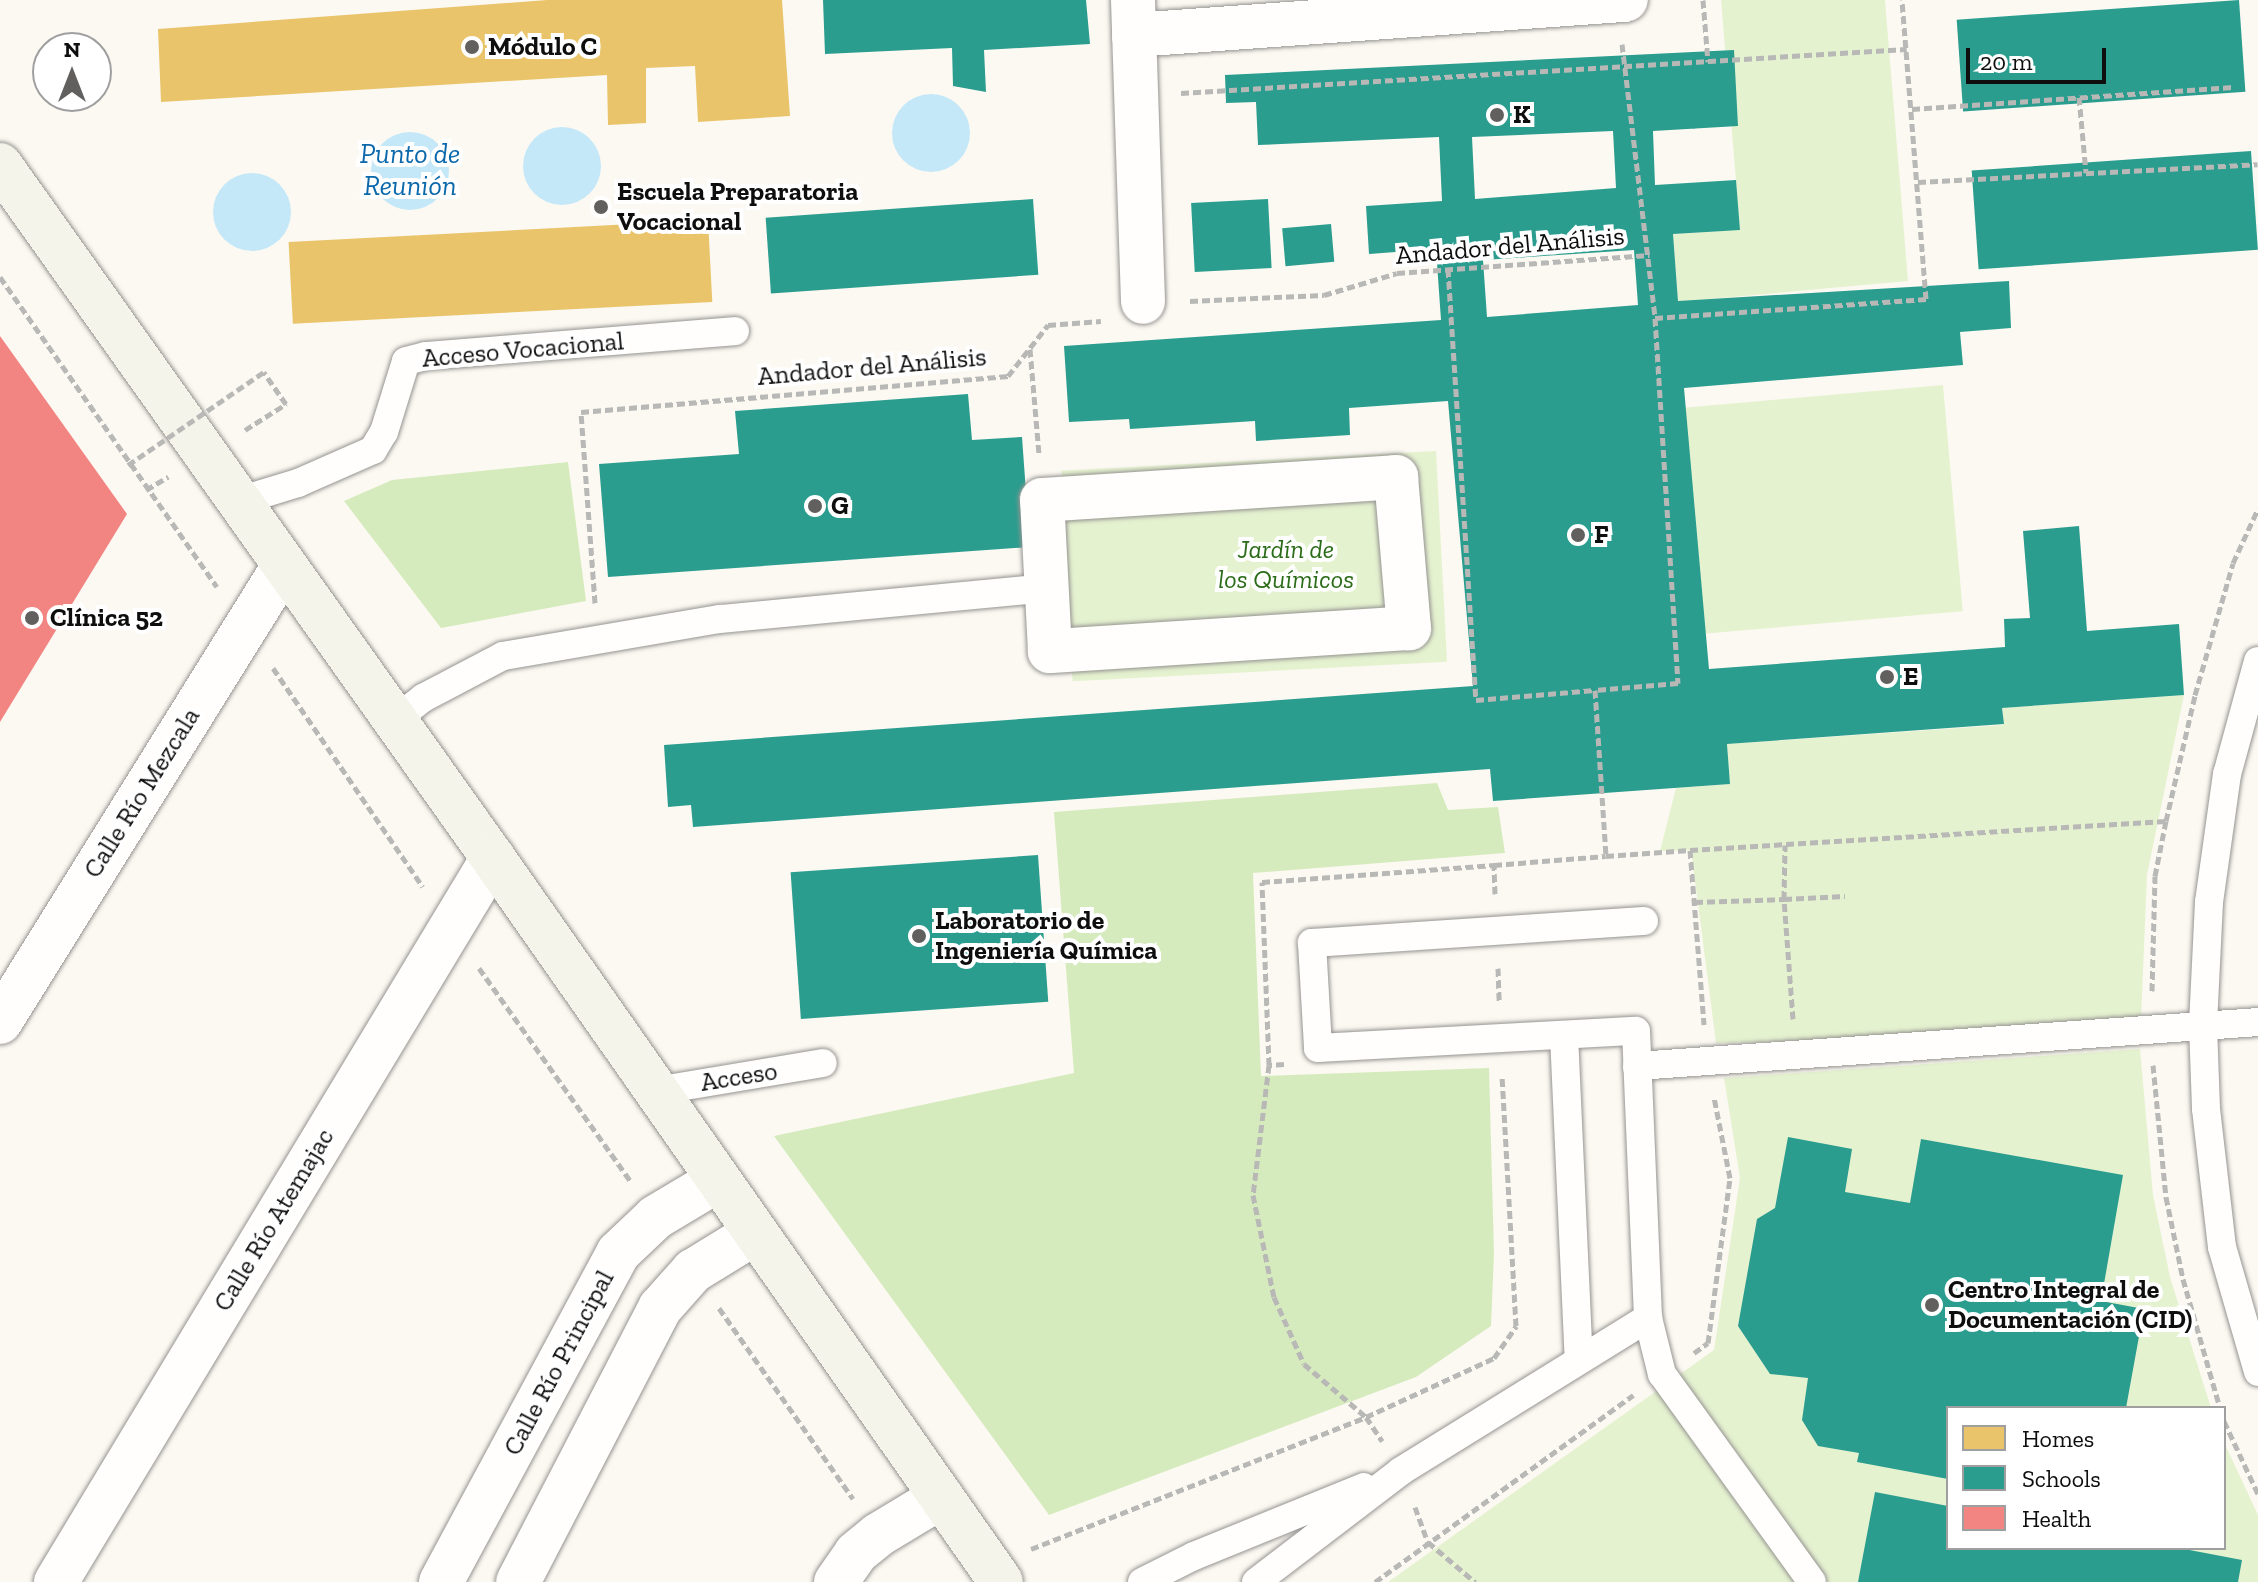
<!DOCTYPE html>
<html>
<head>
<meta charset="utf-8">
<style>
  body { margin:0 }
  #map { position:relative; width:2258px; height:1582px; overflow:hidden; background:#fcf9f2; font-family:"Zilla Slab",serif }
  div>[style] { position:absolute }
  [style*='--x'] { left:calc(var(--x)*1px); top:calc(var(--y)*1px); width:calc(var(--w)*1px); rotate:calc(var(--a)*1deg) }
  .green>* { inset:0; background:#e5f2d0; transform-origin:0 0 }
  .forest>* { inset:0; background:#d6ebbd }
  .water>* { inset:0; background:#c5e8f9 }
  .round { border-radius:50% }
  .homes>* { inset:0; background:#e9c46a; transform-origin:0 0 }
  .schools>* { inset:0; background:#2a9d8f; transform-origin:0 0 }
  .health>* { inset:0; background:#f28482 }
  .path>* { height:5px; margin-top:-2.5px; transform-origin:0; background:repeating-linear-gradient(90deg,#b8b8b6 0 8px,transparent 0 12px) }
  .roads { filter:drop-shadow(0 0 2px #959491) drop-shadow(0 0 2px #959491) }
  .service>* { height:28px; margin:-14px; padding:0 14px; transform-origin:14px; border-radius:14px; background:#fffefd }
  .minor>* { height:44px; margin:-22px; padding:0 22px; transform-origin:22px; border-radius:22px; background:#fffefd }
  .secondary>* { height:44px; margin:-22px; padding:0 22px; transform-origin:22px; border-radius:22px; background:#f5f4ea }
  .path-bridge>* { height:5px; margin-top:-2.5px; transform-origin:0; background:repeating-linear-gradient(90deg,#b8b8b6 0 8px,transparent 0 12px) }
  .dots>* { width:22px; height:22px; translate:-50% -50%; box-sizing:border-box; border:4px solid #fff; border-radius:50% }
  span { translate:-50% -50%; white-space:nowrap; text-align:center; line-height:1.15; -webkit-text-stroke:8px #fff; paint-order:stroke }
  .poi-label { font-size:26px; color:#0e0e0e; font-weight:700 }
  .left { translate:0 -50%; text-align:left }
  .street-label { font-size:26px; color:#0e0e0e }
  .park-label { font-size:26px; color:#2b6c18; font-style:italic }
  .water-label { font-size:28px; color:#0b68ab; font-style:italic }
  .legend { position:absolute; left:1946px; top:1406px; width:280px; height:144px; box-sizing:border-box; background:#fff; border:2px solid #9f9f9f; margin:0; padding:10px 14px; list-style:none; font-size:24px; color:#0e0e0e }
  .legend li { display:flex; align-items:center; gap:16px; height:40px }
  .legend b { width:40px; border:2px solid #9f9f9f }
  .north { position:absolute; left:32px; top:32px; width:80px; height:80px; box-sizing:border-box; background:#fff; border:2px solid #9f9f9f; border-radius:50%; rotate:0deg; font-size:22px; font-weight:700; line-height:32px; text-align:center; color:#0e0e0e }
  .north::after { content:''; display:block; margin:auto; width:28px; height:36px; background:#61605e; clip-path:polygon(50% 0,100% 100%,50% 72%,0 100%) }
  .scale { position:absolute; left:1966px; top:48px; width:140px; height:36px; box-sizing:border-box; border:4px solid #0e0e0e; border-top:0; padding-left:10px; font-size:24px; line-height:28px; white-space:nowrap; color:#0e0e0e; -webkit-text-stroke:6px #fff; paint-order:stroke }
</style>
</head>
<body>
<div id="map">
  <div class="green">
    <div style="clip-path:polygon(1721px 0,1885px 0,1908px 281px,1678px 302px,1673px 234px,1740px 229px)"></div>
    <div style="left:1943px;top:385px;width:227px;height:266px;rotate:85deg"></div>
    <div style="left:1436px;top:451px;width:211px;height:375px;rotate:87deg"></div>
    <div style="clip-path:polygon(2184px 695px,2147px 875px,2141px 1020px,1802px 1041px,1716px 1043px,1691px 850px,1660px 851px,1676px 788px,1730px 784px,1727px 744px,2003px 725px,2002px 708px)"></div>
    <div style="clip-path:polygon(2140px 1049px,2153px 1195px,2170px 1277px,2211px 1408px,1948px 1408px,1948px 1548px,2224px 1548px,2224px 1442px,2258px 1515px,2258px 1582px,1388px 1582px,1714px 1350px,1740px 1178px,1724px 1078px)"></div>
  </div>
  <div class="forest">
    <div style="clip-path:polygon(568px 462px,586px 601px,441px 628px,344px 501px,392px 480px)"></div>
    <div style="clip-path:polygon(1437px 783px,1448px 810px,1498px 807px,1505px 853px,1253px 873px,1261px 1076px,1489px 1068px,1494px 1254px,1491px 1326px,1416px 1377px,1049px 1515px,774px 1136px,1074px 1073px,1054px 812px)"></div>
  </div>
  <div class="water">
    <div class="round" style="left:892px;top:94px;width:78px;height:78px"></div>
    <div class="round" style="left:523px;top:127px;width:78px;height:78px"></div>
    <div class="round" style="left:371px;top:132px;width:78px;height:78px"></div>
    <div class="round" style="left:213px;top:173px;width:78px;height:78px"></div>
  </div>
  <div class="homes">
    <div style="clip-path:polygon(547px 0,782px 0,790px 116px,698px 122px,695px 66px,646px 68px,646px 123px,608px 125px,607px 75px,161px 102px,158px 29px)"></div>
    <div style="left:708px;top:220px;width:82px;height:420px;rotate:87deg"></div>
  </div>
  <div class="schools">
    <div style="clip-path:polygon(823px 0,1086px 0,1090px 44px,984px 50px,986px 92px,953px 86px,952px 48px,825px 54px)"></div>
    <div style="left:2239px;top:0;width:92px;height:283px;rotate:86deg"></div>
    <div style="clip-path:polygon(evenodd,1734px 50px,1738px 126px,1653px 131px,1655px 185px,1736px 180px,1740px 230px,1673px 234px,1678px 301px,2009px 281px,2011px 328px,1960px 332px,1963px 365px,1684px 388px,1709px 669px,2005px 647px,2004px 619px,2030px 618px,2023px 531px,2079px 526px,2087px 631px,2179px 624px,2184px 695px,2002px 708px,2004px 724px,1727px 744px,1730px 784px,1493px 801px,1490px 769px,693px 827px,691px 805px,668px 807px,664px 745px,1473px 686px,1448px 401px,1349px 408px,1350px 435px,1256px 441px,1255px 421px,1130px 429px,1129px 419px,1069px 422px,1064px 346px,1441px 320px,1436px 249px,1369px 254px,1366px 206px,1442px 201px,1439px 137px,1258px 145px,1256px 102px,1226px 103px,1225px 75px,1734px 50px,1613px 131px,1616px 188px,1475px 199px,1472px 137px,1613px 131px,1734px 50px,1634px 250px,1638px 305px,1487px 317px,1483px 260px,1634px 250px)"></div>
    <div style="left:2251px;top:151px;width:99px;height:280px;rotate:86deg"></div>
    <div style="left:1033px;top:199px;width:76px;height:268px;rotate:86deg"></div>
    <div style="left:1268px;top:199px;width:69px;height:77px;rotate:87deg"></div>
    <div style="left:1331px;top:224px;width:38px;height:49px;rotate:85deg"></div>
    <div style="clip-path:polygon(968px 394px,972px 440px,1022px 437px,1030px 547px,608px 577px,599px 464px,739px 454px,735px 411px)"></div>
    <div style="left:1038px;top:855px;width:147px;height:248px;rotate:86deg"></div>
    <div style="clip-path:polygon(1788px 1137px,1852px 1149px,1845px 1192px,1910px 1203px,1921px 1139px,2123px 1175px,2101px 1301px,2144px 1309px,2126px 1408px,1948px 1408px,1948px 1479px,1857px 1462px,1859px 1453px,1818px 1446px,1802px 1420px,1808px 1378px,1770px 1374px,1738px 1326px,1757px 1219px,1775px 1208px)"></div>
    <div style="clip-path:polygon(1875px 1492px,1948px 1506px,1948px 1548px,2179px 1548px,2242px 1560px,2238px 1582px,1858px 1582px)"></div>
  </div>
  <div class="health">
    <div style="clip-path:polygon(0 336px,127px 514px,0 722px)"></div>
  </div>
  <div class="path">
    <div style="--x:1703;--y:0;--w:62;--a:85.4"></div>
    <div style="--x:1622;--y:44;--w:276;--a:83.1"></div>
    <div style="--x:1655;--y:318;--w:366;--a:86.4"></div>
    <div style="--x:1678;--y:683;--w:83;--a:175.2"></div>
    <div style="--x:1595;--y:690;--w:166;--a:86.2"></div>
    <div style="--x:1606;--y:856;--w:84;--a:-4.1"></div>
    <div style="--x:1690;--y:850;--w:175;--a:85.4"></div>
    <div style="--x:1181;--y:93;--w:727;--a:-3.47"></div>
    <div style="--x:2079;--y:97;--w:76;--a:84.7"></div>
    <div style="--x:1912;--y:109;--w:322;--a:-3.9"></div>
    <div style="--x:1918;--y:182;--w:340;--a:-3"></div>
    <div style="--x:1448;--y:269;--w:432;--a:86.3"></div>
    <div style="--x:1476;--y:700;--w:119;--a:-4.8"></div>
    <div style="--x:0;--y:277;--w:378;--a:55"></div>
    <div style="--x:1190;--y:301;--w:134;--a:-2.6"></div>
    <div style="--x:1324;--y:295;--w:76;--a:-16.8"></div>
    <div style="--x:1397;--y:273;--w:253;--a:-4.1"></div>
    <div style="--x:1655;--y:318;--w:272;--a:-4"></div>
    <div style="--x:1926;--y:299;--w:300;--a:-94.6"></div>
    <div style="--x:1030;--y:349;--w:106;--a:85.1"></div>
    <div style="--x:245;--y:430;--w:49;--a:-32.4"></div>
    <div style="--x:286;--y:404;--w:39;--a:-125"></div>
    <div style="--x:146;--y:490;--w:26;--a:-31"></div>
    <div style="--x:595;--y:603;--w:192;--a:-94.2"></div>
    <div style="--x:581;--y:412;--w:429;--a:-4.8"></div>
    <div style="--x:1008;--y:376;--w:65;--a:-51.9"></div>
    <div style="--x:1048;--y:325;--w:53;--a:-4.3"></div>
    <div style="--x:273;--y:668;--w:265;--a:55.6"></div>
    <div style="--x:1690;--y:850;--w:477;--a:-3.5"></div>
    <div style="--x:1495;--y:894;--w:29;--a:-92"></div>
    <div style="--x:1494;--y:865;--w:112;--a:-4.6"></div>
    <div style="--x:1695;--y:902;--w:89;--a:-1.9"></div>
    <div style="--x:1784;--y:899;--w:54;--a:-88.9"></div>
    <div style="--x:479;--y:968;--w:262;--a:54.6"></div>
    <div style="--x:1498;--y:968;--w:34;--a:88"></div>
    <div style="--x:2152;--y:991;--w:115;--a:-88.5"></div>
    <div style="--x:2155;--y:876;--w:56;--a:-78.7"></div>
    <div style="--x:2166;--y:821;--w:129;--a:-77"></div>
    <div style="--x:2195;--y:695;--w:137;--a:-73.9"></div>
    <div style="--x:2233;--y:563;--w:60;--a:-65.2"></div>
    <div style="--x:1793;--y:1019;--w:120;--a:-94.3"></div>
    <div style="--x:1784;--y:899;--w:61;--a:-2.8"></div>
    <div style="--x:1284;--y:1064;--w:15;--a:176"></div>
    <div style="--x:1269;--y:1065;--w:183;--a:-92.2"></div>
    <div style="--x:1262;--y:882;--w:233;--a:-4.2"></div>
    <div style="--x:1269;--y:1065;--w:131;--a:97"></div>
    <div style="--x:1253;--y:1195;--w:104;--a:78.4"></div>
    <div style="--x:1274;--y:1297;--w:73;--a:65.9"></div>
    <div style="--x:1304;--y:1364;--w:82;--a:40.5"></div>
    <div style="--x:1366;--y:1417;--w:29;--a:56"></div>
    <div style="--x:2153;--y:1065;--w:133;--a:84.4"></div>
    <div style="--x:2166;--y:1197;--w:84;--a:78.3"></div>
    <div style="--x:2183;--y:1279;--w:134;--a:74"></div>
    <div style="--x:719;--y:1308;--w:233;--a:54.9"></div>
    <div style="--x:1694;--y:1353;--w:17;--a:-36"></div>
    <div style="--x:1708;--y:1343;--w:166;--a:-82.4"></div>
    <div style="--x:1730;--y:1178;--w:83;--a:-101.2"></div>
    <div style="--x:2224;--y:1421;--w:81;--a:65"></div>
    <div style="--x:1415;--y:1507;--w:37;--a:70"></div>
    <div style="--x:1428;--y:1542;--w:62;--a:40.4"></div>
    <div style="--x:1031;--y:1549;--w:360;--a:-21.5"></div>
    <div style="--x:1366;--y:1417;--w:141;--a:-24.7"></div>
    <div style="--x:1494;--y:1358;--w:39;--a:-55"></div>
    <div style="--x:1516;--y:1326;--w:250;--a:-93.2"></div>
    <div style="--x:1375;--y:1582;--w:319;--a:-35.9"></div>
  </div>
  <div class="roads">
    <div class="service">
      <div style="--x:239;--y:501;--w:62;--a:-17"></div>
      <div style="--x:298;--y:483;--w:82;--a:-23.7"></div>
      <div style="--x:373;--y:450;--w:21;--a:-59"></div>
      <div style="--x:384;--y:432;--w:74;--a:-72.8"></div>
      <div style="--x:406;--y:361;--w:21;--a:-14"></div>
      <div style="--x:426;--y:356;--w:310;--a:-4.6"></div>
      <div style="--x:2258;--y:661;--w:117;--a:105.3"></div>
      <div style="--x:2227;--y:774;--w:129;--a:98"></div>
      <div style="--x:2209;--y:902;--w:124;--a:92.8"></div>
      <div style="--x:2203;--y:1026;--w:83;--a:87.9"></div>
      <div style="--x:2206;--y:1109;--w:139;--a:83.4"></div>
      <div style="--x:2222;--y:1247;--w:130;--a:73.9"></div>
      <div style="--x:395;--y:720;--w:36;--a:-38"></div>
      <div style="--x:423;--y:698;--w:90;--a:-27.7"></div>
      <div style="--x:503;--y:656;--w:220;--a:-9.7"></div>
      <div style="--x:720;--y:619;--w:326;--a:-5.4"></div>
      <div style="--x:1644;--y:921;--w:333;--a:176.2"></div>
      <div style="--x:1312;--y:943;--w:105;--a:86.7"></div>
      <div style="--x:1318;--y:1048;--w:318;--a:-3.1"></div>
      <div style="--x:1636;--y:1031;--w:287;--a:87.6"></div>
      <div style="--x:1648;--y:1318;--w:58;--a:76"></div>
      <div style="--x:1662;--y:1374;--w:256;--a:54.2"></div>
      <div style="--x:1564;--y:1035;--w:325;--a:87.4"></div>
      <div style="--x:1637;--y:1066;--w:623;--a:-4.05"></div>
      <div style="--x:656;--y:1091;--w:169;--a:-9.5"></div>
      <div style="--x:1142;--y:1582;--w:58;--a:-26.6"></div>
      <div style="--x:1194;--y:1556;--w:183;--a:-22.1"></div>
      <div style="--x:1256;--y:1582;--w:183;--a:-37.4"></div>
      <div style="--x:1401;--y:1471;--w:291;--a:-31.8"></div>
    </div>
    <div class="minor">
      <div style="--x:1133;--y:0;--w:302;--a:88.1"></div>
      <div style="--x:1134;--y:35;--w:493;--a:-4.1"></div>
      <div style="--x:1396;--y:477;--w:152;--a:85.1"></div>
      <div style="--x:1409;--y:628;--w:360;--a:176.3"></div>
      <div style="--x:1050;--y:651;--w:151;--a:-93"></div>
      <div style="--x:1042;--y:500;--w:355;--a:-3.7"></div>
      <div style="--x:0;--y:1022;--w:537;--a:-58.09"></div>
      <div style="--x:56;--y:1582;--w:846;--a:-58.89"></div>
      <div style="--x:441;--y:1582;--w:374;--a:-61.7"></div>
      <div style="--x:618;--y:1253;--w:52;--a:-43.5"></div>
      <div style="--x:656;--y:1217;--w:72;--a:-30.8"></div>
      <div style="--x:518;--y:1582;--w:309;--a:-62.6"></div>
      <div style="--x:660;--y:1308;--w:50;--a:-48.3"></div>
      <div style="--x:693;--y:1271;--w:73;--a:-31.5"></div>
      <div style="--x:836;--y:1582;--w:35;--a:-55"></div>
      <div style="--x:856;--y:1553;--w:28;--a:-39"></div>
      <div style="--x:878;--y:1535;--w:74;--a:-31.1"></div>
    </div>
    <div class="secondary">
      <div style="--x:0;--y:165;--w:850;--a:54.57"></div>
      <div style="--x:493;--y:858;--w:884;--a:54.94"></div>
    </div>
  </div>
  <div class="path-bridge">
    <div style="--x:128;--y:465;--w:165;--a:-34.4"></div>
  </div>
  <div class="dots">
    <div style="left:472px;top:47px;background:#61605e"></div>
    <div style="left:1497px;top:115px;background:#61605e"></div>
    <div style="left:601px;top:207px;background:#61605e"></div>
    <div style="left:815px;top:506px;background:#61605e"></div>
    <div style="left:1578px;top:535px;background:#61605e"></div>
    <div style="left:32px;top:618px;background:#61605e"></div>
    <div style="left:1887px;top:677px;background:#61605e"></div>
    <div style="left:919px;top:936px;background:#61605e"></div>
    <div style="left:1932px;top:1305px;background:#61605e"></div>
  </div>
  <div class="poi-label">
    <span class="left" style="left:488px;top:47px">Módulo C</span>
    <span class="left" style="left:1513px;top:115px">K</span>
    <span class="left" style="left:617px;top:207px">Escuela Preparatoria<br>Vocacional</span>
    <span class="left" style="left:831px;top:506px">G</span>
    <span class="left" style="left:1594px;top:535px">F</span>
    <span class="left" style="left:50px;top:618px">Clínica 52</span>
    <span class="left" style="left:1903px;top:677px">E</span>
    <span class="left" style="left:935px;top:936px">Laboratorio de<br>Ingeniería Química</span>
    <span class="left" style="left:1948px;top:1305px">Centro Integral de<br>Documentación (CID)</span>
  </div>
  <div class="street-label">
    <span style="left:1510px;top:246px;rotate:-5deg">Andador del Análisis</span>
    <span style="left:523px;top:350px;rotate:-5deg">Acceso Vocacional</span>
    <span style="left:872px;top:367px;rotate:-5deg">Andador del Análisis</span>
    <span style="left:142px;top:793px;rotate:-58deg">Calle Río Mezcala</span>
    <span style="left:739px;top:1077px;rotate:-9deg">Acceso</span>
    <span style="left:274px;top:1220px;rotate:-59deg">Calle Río Atemajac</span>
    <span style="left:559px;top:1363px;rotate:-62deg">Calle Río Principal</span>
  </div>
  <div class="park-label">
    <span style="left:1286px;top:565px">Jardín de<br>los Químicos</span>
  </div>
  <div class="water-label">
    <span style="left:410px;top:170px">Punto de<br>Reunión</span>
  </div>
  <ul class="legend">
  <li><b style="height:22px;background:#e9c46a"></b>Homes</li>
  <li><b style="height:22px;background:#2a9d8f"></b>Schools</li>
  <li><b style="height:22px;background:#f28482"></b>Health</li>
  </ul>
  <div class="north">N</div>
  <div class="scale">20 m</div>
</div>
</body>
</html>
